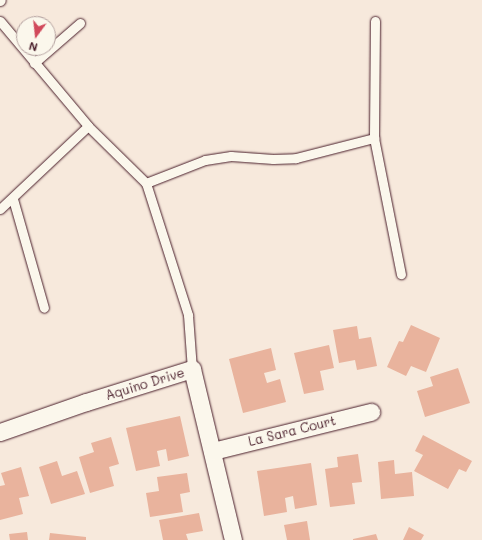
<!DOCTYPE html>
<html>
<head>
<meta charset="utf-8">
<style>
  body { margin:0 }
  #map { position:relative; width:482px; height:540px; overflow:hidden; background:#f7e9dc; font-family:Mali,sans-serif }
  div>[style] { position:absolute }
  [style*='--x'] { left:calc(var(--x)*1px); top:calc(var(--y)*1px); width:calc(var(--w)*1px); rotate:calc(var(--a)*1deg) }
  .building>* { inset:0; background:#e9b39d }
  .roads { filter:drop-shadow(0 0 1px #4a1f2b) drop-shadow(0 0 1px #4a1f2b) }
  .service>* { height:9px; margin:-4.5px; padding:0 4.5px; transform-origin:4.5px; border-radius:4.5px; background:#fbf7ec }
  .minor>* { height:17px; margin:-8.5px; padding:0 8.5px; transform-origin:8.5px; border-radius:8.5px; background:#fbf7ec }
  span { translate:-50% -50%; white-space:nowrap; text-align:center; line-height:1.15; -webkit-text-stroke:3px #fbf7ec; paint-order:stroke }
  .street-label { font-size:13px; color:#4a1f2b }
  .north { position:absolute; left:16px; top:16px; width:40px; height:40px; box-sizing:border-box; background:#fbf7ec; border:1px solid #b4a19f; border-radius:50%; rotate:195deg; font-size:11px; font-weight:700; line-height:16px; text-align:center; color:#4a1f2b }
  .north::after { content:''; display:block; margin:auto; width:14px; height:18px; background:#d1495b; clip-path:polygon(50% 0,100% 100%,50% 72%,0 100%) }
</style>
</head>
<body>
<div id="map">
  <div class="building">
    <div style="clip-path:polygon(411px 325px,440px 338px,426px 372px,411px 366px,406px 376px,387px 367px,399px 341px,403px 342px)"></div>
    <div style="clip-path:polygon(357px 326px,359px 339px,371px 337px,377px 366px,357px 370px,355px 360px,339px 363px,333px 330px)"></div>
    <div style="clip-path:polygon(329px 345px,334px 368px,320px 371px,324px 390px,304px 394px,294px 353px)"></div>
    <div style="clip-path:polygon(271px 348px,276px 370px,264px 373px,267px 383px,280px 379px,286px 402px,243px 413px,229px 359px)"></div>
    <div style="clip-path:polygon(458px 368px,470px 403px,425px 417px,417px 391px,433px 386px,430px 377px)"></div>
    <div style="clip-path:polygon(180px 416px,189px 456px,168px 461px,166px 449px,157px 451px,160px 466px,136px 471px,126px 428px)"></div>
    <div style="clip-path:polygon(423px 435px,472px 461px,466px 472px,459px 469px,448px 489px,414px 471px,423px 455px,415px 451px)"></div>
    <div style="clip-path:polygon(111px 437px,119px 464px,109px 467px,114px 486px,90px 493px,79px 457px,94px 452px,91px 443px)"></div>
    <div style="clip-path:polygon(358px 454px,362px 482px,352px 483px,355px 504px,330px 507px,325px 469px,338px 467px,337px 457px)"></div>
    <div style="clip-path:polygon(394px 460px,395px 474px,412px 472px,414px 496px,381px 499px,378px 462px)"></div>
    <div style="clip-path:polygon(57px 461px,62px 476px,77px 471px,85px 494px,51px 504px,39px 467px)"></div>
    <div style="clip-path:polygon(311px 463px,317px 505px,295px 509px,293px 496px,285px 498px,287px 512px,264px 516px,257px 471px)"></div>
    <div style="clip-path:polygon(21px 467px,29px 496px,19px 498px,23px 514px,0 520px,0 486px,5px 485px,1px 473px)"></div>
    <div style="clip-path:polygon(187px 473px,190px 492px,180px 494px,183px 512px,150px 517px,146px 493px,159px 491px,157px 477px)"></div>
    <div style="clip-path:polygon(199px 513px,203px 531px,186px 534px,188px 540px,163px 540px,159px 520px)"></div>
    <div style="clip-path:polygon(307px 521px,310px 540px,287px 540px,284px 525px)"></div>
    <div style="clip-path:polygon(409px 527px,424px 535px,421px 540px,403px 540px)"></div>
    <div style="clip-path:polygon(27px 532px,28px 540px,10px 540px,9px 534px)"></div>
    <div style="clip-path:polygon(50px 533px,86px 537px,86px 540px,49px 540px)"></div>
    <div style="clip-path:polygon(376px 534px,378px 540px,353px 540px,353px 539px)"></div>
  </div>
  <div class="roads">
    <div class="service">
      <div style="--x:0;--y:1;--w:1;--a:-45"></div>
      <div style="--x:0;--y:21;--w:137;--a:50"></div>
      <div style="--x:88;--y:126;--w:81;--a:44.5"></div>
      <div style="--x:146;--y:183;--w:139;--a:72.3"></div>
      <div style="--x:188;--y:315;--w:54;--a:85.8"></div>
      <div style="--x:375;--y:21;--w:117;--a:90.5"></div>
      <div style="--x:374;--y:138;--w:139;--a:78.8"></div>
      <div style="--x:34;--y:63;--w:61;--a:-41"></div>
      <div style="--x:146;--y:183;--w:63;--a:-21.3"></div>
      <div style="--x:205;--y:160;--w:26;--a:-9"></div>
      <div style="--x:231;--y:156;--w:42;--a:4.1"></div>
      <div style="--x:273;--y:159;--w:23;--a:-2"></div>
      <div style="--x:296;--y:158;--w:81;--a:-14.4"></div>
      <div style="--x:13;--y:199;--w:113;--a:74.1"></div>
      <div style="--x:0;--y:209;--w:121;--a:-43.3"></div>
    </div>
    <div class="minor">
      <div style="--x:0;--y:432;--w:91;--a:-19.2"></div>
      <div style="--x:86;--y:402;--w:111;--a:-17.3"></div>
      <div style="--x:192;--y:369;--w:176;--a:76.5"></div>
      <div style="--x:213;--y:451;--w:163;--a:-13.9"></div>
    </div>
  </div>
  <div class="street-label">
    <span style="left:145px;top:384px;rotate:-17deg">Aquino Drive</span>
    <span style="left:292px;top:431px;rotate:-14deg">La Sara Court</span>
  </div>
  <div class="north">N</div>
</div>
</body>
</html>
